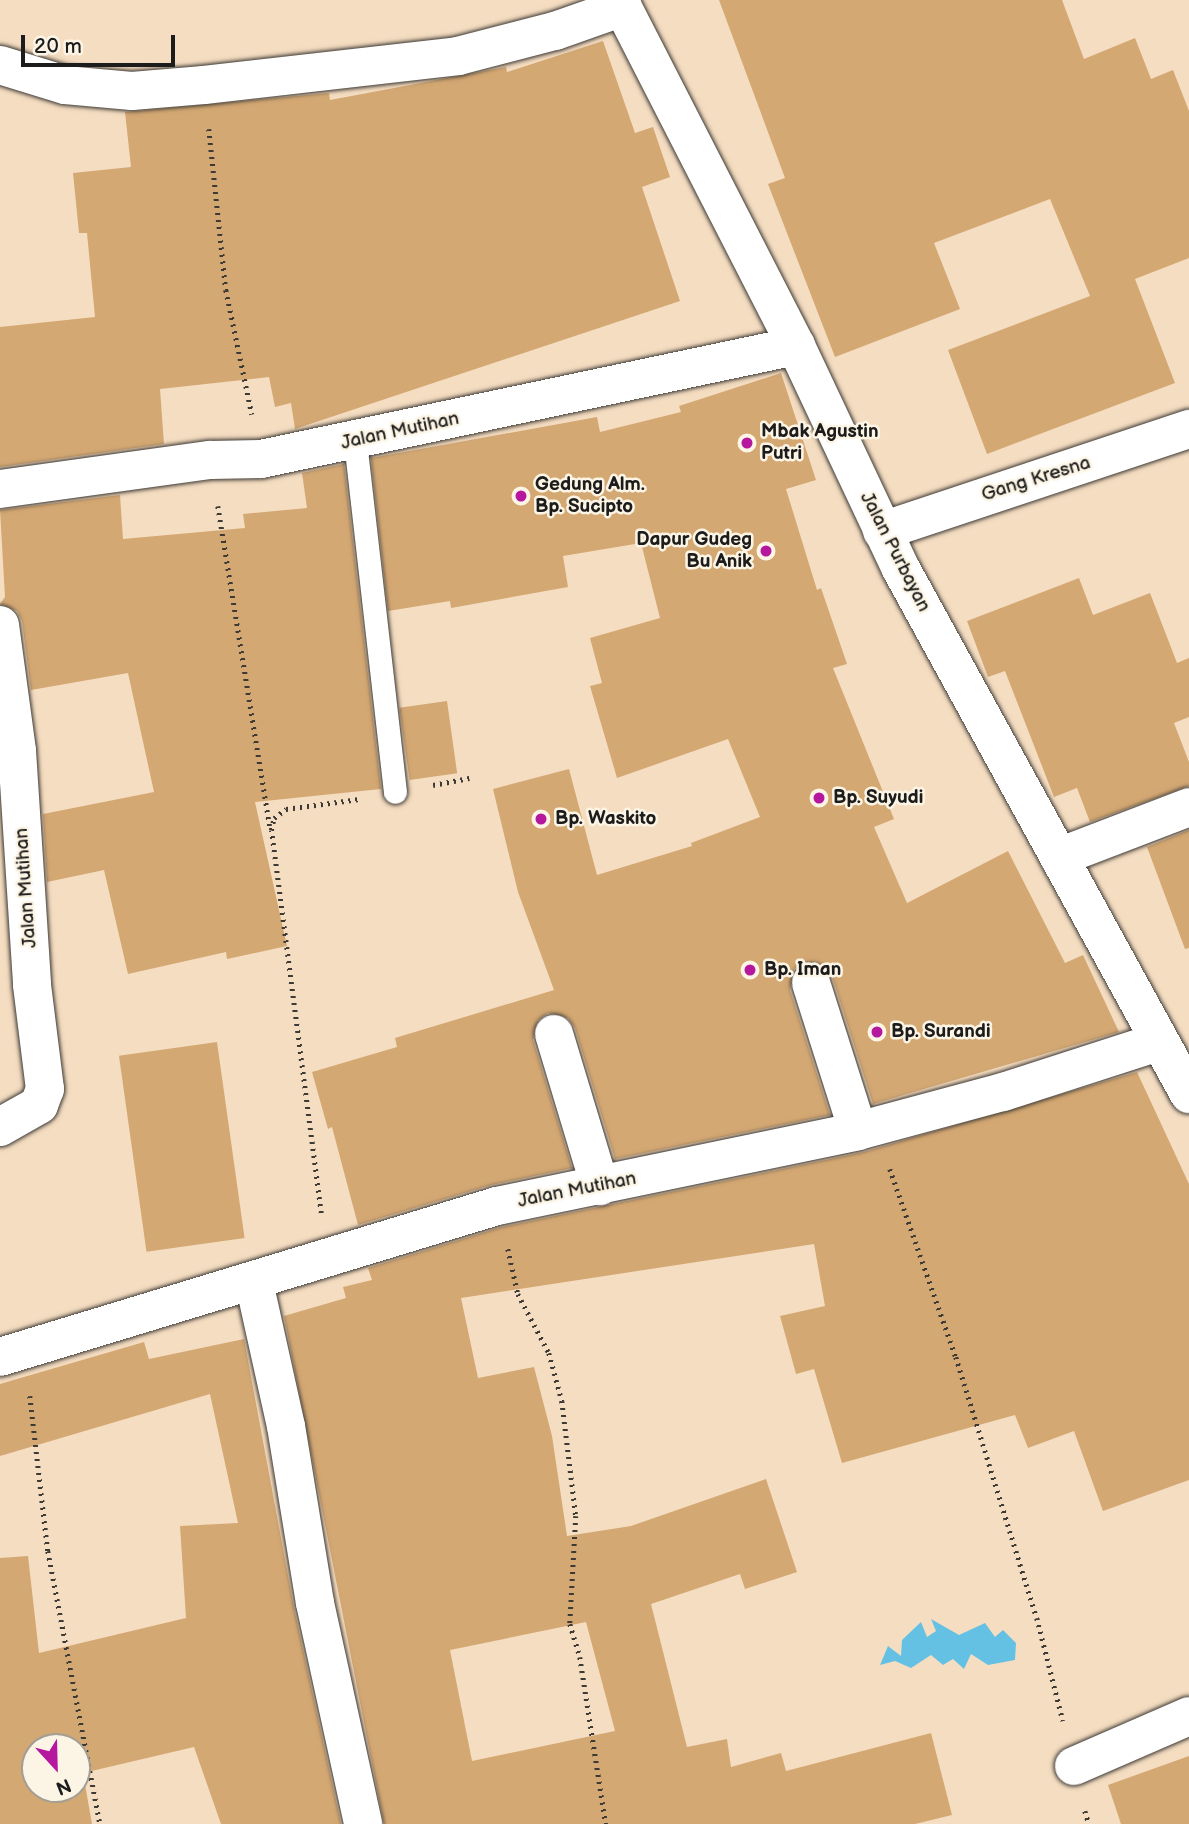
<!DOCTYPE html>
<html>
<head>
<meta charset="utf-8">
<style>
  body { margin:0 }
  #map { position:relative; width:1189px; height:1824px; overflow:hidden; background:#f5ddc1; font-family:"Balsamiq Sans",sans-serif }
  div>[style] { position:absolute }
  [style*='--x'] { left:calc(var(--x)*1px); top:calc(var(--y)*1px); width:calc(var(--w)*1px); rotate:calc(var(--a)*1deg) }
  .water>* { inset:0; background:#65c1e3 }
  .building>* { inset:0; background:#d4a873; transform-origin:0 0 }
  .path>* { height:4.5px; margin-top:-2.25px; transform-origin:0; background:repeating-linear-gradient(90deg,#3d3935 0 2px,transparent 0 7px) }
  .roads { filter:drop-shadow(0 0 2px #3d3935) drop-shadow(0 0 2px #3d3935) }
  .lane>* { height:23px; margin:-11.5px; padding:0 11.5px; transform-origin:11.5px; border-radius:11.5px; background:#fff }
  .street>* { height:38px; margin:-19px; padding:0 19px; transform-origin:19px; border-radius:19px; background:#fff }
  .secondary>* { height:38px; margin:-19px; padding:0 19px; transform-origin:19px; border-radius:19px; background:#fff }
  .dots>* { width:19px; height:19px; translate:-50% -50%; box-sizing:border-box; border:4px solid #fcf5e5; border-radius:50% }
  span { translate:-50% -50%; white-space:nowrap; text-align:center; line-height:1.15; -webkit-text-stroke:5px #fcf5e5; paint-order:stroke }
  .street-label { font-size:19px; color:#1c1c1c }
  .poi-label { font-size:19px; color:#1c1c1c; font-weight:700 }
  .left { translate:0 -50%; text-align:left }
  .right { translate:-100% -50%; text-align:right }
  .north { position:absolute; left:21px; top:1733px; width:70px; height:70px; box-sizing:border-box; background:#fcf5e5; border:2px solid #a29e95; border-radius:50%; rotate:158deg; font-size:19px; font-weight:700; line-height:28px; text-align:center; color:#1c1c1c }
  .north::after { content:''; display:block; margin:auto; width:24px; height:32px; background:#b5179e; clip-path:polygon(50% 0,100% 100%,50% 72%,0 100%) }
  .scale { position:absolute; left:21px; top:35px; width:154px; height:32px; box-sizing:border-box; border:4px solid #1c1c1c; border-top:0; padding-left:9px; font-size:21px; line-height:24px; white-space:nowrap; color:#1c1c1c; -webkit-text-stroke:5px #fcf5e5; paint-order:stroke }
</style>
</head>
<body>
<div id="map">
  <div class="water">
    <div style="clip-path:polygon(931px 1619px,959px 1635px,985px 1623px,995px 1637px,1003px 1630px,1016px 1643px,1015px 1660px,988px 1665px,971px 1654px,964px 1669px,953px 1659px,943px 1665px,931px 1655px,911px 1668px,895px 1661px,880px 1665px,888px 1646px,901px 1656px,902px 1640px,921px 1622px,927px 1637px,936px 1631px)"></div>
  </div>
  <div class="building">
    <div style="clip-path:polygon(719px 0,1062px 0,1084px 59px,1135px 38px,1151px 79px,1173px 70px,1189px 111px,1189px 258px,1135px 279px,1175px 383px,987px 454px,948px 350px,1090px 296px,1050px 199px,934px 243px,960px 309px,835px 357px,768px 184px,785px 178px)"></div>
    <div style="clip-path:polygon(603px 41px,635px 133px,653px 127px,670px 177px,642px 187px,680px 301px,295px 429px,291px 403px,275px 407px,269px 377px,160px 389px,164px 444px,0 467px,0 327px,95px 317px,87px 233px,79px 233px,73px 173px,131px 167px,125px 112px,329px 93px,330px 100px,506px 67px,507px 72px)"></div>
    <div style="clip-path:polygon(781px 373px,816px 480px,786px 489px,817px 590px,821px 588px,847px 664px,833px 668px,894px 819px,874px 827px,907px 903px,1008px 851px,1065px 963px,1083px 955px,1119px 1032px,873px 1104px,832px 976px,816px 962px,805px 962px,794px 969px,790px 990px,830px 1115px,615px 1159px,575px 1028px,568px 1018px,548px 1013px,538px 1020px,533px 1040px,572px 1168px,491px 1185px,358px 1225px,332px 1127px,328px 1129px,312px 1072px,397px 1047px,395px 1038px,554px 990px,518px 892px,493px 789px,569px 769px,597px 875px,692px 846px,691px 843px,760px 817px,728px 739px,617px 778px,590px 686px,602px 683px,590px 638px,660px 618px,641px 543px,563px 556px,568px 587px,451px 608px,450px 601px,388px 611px,371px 458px,597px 417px,600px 432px,681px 412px,679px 406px)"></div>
    <div style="clip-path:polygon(344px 464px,381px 789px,255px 802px,287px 946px,227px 959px,226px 952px,128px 974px,104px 870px,47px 882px,43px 814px,154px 792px,128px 673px,31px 690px,22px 621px,17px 611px,0 604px,5px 597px,0 510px,120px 495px,123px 539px,245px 528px,243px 514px,307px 508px,302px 473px)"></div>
    <div style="clip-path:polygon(1079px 578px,1093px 615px,1150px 593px,1177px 663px,1189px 658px,1189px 717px,1174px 723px,1189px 762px,1189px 786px,1090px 822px,1077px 788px,1054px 797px,1005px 671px,988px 677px,967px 621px)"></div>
    <div style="left:447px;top:701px;width:73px;height:48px;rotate:82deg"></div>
    <div style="clip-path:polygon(1189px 830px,1189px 948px,1185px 949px,1147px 847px)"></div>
    <div style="left:217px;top:1042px;width:198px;height:99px;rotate:82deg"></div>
    <div style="clip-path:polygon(evenodd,1137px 1072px,1189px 1184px,1189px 1480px,1103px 1511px,1074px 1431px,1028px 1448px,1015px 1415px,842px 1463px,814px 1369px,796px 1374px,780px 1316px,825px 1306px,814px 1244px,461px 1298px,478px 1378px,534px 1367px,552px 1436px,567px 1536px,631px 1526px,766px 1479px,797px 1572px,745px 1589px,740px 1574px,651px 1604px,687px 1747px,727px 1739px,731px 1767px,781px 1753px,786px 1771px,931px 1733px,952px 1815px,915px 1824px,384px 1824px,284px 1316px,346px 1298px,343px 1287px,372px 1280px,368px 1268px,502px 1227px,864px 1152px,1137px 1072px,586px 1622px,615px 1731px,472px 1761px,450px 1650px,586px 1622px)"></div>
    <div style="clip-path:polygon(evenodd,244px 1339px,294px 1608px,341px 1824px,221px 1824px,194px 1747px,83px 1773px,92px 1824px,0 1824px,0 1558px,28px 1556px,39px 1653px,186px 1618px,180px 1526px,238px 1523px,210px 1394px,0 1456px,0 1384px,144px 1342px,149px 1359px,244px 1339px,35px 1747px,77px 1747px,77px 1789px,35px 1789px,35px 1747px)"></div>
    <div style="clip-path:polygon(1189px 1756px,1189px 1824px,1121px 1824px,1108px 1785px)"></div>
  </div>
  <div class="path">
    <div style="--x:209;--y:129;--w:162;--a:84"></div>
    <div style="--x:226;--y:290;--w:127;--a:78.2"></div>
    <div style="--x:218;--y:506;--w:324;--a:80.8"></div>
    <div style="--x:433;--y:785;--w:37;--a:-11"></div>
    <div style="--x:890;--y:1169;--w:199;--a:70.7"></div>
    <div style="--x:956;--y:1357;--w:273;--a:72.8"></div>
    <div style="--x:1037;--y:1618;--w:106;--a:75.8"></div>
    <div style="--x:321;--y:1213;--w:386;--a:-97.4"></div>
    <div style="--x:271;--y:830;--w:12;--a:-76"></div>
    <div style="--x:274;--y:818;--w:15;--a:-37"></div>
    <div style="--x:286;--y:809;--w:74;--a:-7.8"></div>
    <div style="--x:508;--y:1249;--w:46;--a:77.5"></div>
    <div style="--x:518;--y:1294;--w:67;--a:62.3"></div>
    <div style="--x:549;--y:1353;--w:50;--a:74.8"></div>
    <div style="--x:562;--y:1401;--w:116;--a:83.1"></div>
    <div style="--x:576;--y:1516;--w:108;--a:93.2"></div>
    <div style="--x:570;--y:1624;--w:34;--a:73"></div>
    <div style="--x:580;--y:1657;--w:169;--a:81.2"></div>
    <div style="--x:30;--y:1396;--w:156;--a:83.4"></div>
    <div style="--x:48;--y:1551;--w:278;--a:79.2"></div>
    <div style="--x:1085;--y:1811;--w:14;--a:73"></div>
  </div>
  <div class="roads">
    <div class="lane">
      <div style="--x:355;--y:441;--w:353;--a:83.5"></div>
    </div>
    <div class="street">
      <div style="--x:0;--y:65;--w:68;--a:17.1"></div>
      <div style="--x:65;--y:85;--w:67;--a:5.1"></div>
      <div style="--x:132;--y:91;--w:72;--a:-4.8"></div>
      <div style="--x:204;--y:85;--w:256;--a:-6.5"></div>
      <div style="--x:458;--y:56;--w:100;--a:-14.5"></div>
      <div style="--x:555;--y:31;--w:72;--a:-19.4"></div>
      <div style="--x:0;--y:489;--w:212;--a:-7.9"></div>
      <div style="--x:210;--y:460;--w:51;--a:-1.1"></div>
      <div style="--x:261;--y:459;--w:547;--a:-11.93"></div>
      <div style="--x:882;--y:531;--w:324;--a:-18.4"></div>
      <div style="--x:0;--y:625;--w:127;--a:82.3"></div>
      <div style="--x:17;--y:751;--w:234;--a:86.3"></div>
      <div style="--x:32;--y:985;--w:105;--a:82.9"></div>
      <div style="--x:45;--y:1089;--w:17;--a:111"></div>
      <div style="--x:39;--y:1105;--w:45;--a:150.6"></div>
      <div style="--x:1059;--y:857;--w:139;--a:-21"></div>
      <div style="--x:811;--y:983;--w:155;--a:72.4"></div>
      <div style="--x:554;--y:1034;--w:159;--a:73.2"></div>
      <div style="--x:254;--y:1282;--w:148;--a:77.5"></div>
      <div style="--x:286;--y:1426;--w:179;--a:80.7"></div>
      <div style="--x:315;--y:1603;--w:226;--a:77.7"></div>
      <div style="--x:0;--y:1357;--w:519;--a:-16.9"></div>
      <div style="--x:497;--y:1206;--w:369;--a:-11.7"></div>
      <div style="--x:858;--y:1131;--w:150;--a:-15.1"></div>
      <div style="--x:1003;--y:1092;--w:163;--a:-17.9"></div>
      <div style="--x:1074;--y:1766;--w:125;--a:-23.5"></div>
    </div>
    <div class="secondary">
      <div style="--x:619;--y:0;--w:389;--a:62.9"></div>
      <div style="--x:796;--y:346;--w:246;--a:64.8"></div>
      <div style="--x:901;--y:569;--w:599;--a:61.25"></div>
    </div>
  </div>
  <div class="dots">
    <div style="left:747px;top:443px;background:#b5179e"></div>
    <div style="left:521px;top:496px;background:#b5179e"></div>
    <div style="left:766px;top:551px;background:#b5179e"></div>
    <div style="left:819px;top:798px;background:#b5179e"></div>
    <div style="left:541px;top:819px;background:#b5179e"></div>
    <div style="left:750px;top:970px;background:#b5179e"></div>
    <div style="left:877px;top:1032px;background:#b5179e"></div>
  </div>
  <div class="street-label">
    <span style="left:400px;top:431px;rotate:-12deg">Jalan Mutihan</span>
    <span style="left:1036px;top:479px;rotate:-17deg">Gang Kresna</span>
    <span style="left:895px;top:552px;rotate:63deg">Jalan Purbayan</span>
    <span style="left:26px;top:888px;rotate:-94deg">Jalan Mutihan</span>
    <span style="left:577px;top:1190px;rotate:-11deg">Jalan Mutihan</span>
  </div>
  <div class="poi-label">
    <span class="left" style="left:761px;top:443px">Mbak Agustin<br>Putri</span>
    <span class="left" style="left:535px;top:496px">Gedung Alm.<br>Bp. Sucipto</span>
    <span class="right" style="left:752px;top:551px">Dapur Gudeg<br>Bu Anik</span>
    <span class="left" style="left:833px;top:798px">Bp. Suyudi</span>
    <span class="left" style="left:555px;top:819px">Bp. Waskito</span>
    <span class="left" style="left:764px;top:970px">Bp. Iman</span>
    <span class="left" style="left:891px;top:1032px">Bp. Surandi</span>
  </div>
  <div class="north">N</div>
  <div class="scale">20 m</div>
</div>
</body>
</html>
